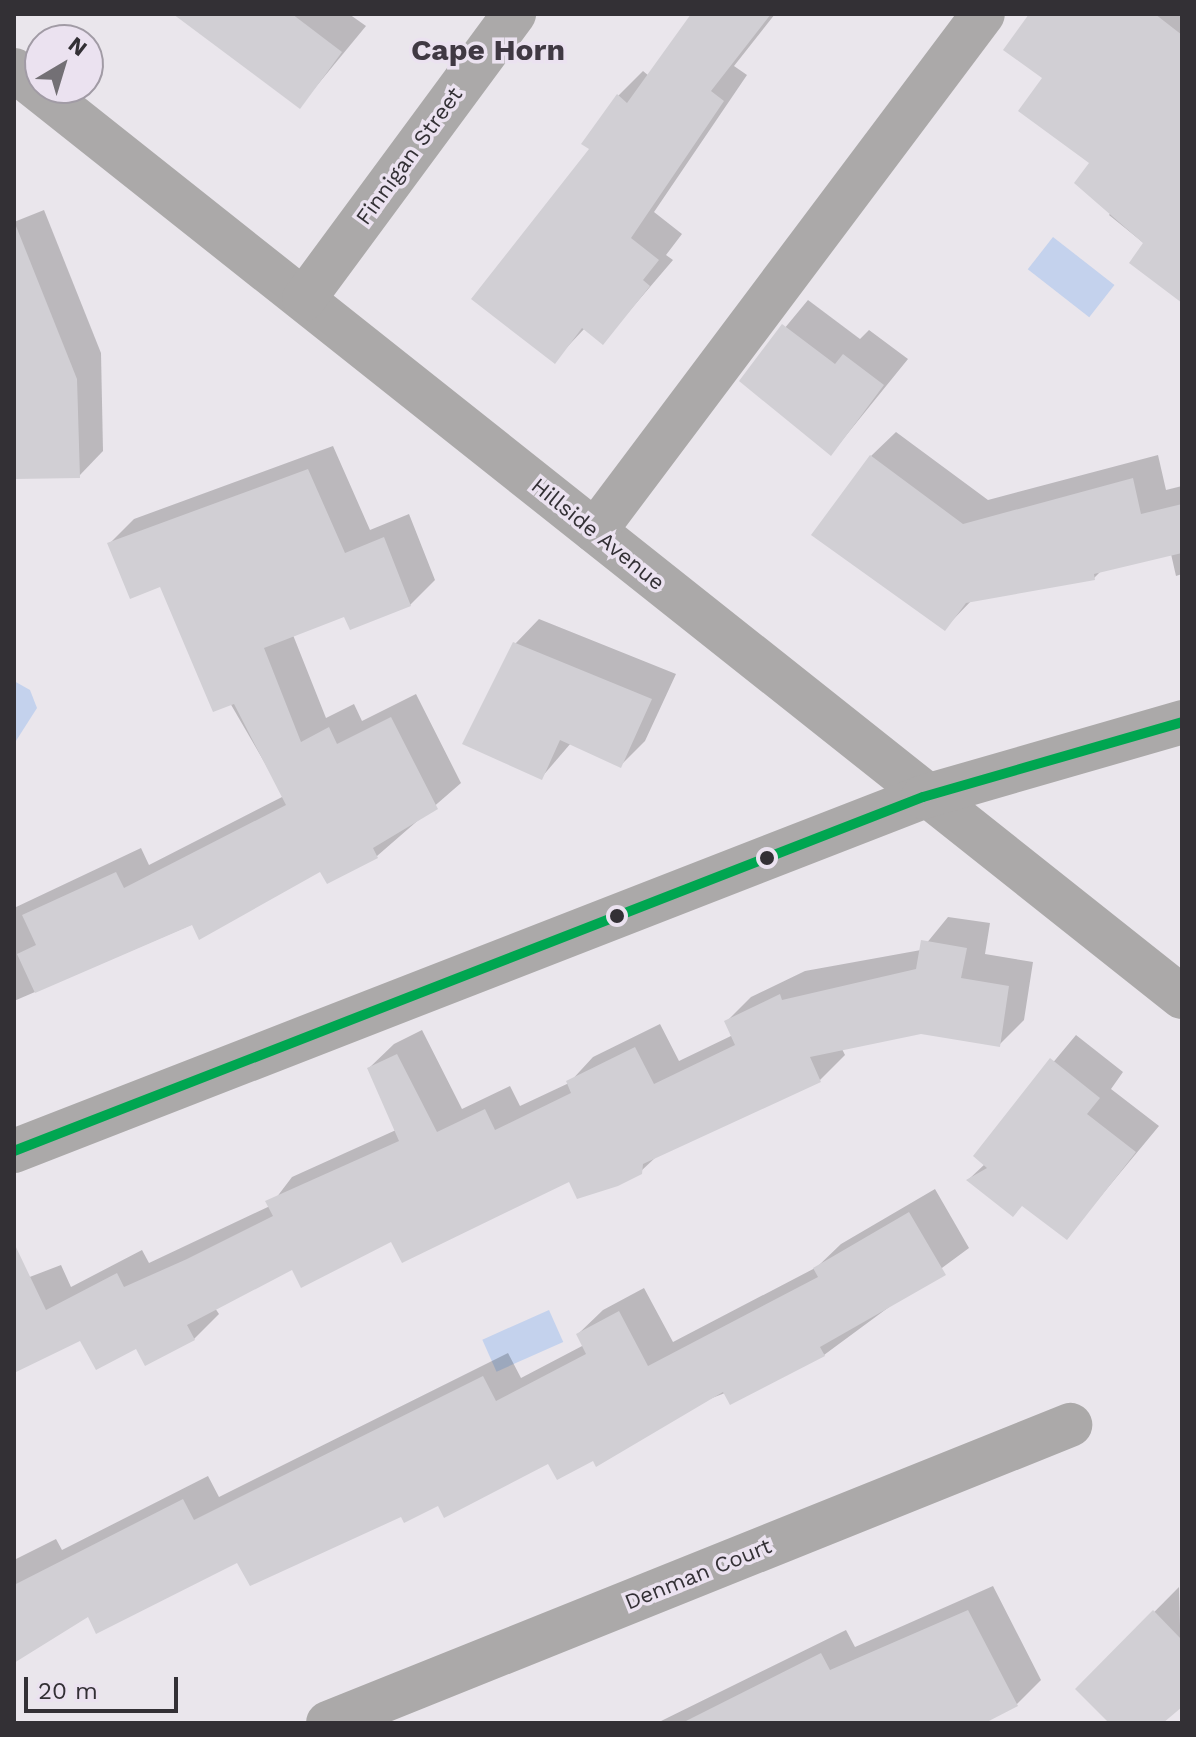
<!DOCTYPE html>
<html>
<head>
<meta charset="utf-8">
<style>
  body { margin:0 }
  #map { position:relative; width:1196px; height:1737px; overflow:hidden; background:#eae6ec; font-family:"Work Sans",sans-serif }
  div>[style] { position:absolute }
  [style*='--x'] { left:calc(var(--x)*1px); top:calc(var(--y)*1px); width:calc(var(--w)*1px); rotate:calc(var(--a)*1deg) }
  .water>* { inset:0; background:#c4d2ed; transform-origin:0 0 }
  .shadow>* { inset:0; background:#0003 }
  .building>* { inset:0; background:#d1cfd4 }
  .minor>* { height:44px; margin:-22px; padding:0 22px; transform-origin:22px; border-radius:22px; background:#aba9a9 }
  .bus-1>* { height:10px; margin:-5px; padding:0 5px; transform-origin:5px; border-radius:5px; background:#00a651 }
  .dots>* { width:22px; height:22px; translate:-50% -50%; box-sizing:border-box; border:4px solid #ebe2f0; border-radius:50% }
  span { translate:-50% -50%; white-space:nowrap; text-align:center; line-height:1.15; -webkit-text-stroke:7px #ebe2f0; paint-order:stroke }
  .street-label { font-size:22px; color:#333035 }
  .district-label { font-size:30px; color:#403943; font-weight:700 }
  .frame { position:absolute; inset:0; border:16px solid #333035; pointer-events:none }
  .north { position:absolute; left:24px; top:24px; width:80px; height:80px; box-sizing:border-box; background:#ebe2f0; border:2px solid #a19ba5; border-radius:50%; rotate:38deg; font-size:22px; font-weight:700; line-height:32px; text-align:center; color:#333035 }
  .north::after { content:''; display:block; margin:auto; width:28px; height:36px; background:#737075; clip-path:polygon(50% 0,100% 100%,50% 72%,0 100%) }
  .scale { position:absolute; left:24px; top:1677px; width:154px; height:36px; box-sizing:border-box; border:4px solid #333035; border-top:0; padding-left:10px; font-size:24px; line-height:28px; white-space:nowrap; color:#333035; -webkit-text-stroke:6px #ebe2f0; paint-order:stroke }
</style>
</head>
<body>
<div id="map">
  <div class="water">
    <div style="left:1053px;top:237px;width:78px;height:41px;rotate:38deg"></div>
    <div style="clip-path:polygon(14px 681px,30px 690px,37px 708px,14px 744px)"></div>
    <div style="left:549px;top:1310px;width:35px;height:73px;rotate:66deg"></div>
  </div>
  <div class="shadow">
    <div style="clip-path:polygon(179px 14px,349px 14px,366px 26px,300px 106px)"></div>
    <div style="clip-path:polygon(693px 14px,775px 14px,734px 66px,747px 75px,654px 212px,682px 234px,666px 255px,673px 260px,603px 342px,585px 328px,554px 361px,592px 149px,618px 96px,643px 71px,649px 76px)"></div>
    <div style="clip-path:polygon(1032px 14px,1182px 14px,1182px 274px,1109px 215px,1113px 210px,1092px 163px,1045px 78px)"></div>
    <div style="clip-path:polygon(44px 210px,101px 353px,103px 451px,79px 476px,14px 477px,14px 222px)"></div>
    <div style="clip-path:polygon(808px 300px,860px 339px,869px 330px,908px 359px,831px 454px,741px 381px)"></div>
    <div style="clip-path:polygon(896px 432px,988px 500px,1158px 455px,1166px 490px,1182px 486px,1182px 574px,1176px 576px,1171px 554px,1103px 569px,1094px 578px,973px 599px,945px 628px,871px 456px)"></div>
    <div style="clip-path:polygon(333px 446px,370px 530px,409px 514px,435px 580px,410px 605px,345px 615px,293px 635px,326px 718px,354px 704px,362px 721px,416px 694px,461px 783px,377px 856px,321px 869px,14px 1001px,14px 908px,141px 848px,149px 865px,284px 796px,161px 584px,109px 544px,134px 519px)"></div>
    <div style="clip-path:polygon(539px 619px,676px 674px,645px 741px,620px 766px,571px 743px,541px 778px,515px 644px)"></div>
    <div style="clip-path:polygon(948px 917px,990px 923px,985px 954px,1033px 962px,1024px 1020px,999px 1045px,921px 1032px,842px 1049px,845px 1055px,820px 1080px,657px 1156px,640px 1172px,570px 1179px,292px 1267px,215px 1308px,219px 1314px,194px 1339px,137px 1347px,81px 1338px,14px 1371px,14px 1283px,61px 1265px,71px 1287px,142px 1250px,149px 1263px,270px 1206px,292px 1177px,396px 1130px,369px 1068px,394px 1044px,422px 1030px,462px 1109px,510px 1086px,520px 1106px,569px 1083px,593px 1057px,660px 1024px,679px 1061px,733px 1035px,726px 1022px,751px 997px,805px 971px,921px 950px)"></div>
    <div style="clip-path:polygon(1076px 1035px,1123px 1072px,1111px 1089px,1159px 1126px,1066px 1238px,1024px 1204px,969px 1179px,985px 1164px,975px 1156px)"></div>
    <div style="clip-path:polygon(935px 1189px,969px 1248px,824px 1355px,439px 1503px,238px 1560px,88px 1614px,14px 1660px,14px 1560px,56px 1539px,62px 1550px,208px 1476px,219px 1497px,508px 1353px,521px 1378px,584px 1345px,578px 1334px,603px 1310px,644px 1288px,673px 1342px,817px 1267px,841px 1244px)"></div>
    <div style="clip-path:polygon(993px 1586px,1041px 1680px,1016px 1705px,981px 1723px,657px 1723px,846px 1630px,855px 1647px)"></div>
    <div style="clip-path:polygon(1179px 1587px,1182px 1704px,1160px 1723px,1112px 1723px,1078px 1689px)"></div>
  </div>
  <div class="building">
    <div style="clip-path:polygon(173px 14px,292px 14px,342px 52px,300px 109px)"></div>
    <div style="clip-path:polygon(691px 14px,771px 14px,711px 91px,724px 101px,631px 238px,659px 260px,643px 280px,650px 286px,603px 345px,582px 328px,555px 364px,471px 299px,589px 149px,581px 144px,617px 94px,627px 103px)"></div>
    <div style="clip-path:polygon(1029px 14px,1155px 14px,1182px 35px,1182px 303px,1129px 263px,1143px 243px,1074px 183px,1089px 163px,1018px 111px,1042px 78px,1003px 50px)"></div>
    <div style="clip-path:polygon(16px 226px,77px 379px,80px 478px,14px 479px)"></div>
    <div style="clip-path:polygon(782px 324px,835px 364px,843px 354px,884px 385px,831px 456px,739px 381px)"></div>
    <div style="clip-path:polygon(870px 455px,963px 524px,1133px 478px,1141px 514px,1182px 504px,1182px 553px,1094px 574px,1095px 580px,966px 603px,945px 631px,811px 535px)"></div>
    <div style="clip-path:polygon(308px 469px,345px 553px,384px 537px,411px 606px,350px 630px,344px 617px,264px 648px,301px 742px,329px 727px,337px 744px,391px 717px,438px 809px,373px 848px,378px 858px,327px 884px,320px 872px,199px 940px,192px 925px,35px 993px,17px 954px,36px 945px,22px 915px,116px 872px,124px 888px,286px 805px,234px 704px,213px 712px,160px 587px,130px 599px,107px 543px)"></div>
    <div style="clip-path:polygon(513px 642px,652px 699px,621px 768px,560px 740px,542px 780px,462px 744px)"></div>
    <div style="clip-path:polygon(921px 940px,967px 948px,961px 978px,1009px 986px,1000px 1047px,921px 1034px,810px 1057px,821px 1082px,643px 1164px,642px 1174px,618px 1186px,577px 1199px,569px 1182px,402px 1263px,391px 1242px,301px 1288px,292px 1270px,187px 1325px,195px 1340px,145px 1366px,136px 1349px,96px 1370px,80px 1341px,14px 1373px,14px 1243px,46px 1310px,117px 1273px,124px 1287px,187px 1259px,273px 1216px,265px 1201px,399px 1141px,367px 1068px,397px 1054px,437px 1132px,485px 1109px,495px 1130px,571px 1093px,566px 1081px,635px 1047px,654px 1084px,735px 1045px,724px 1021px,780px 994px,782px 1000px,916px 969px)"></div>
    <div style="clip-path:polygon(1050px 1058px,1100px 1098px,1087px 1114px,1136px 1152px,1067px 1240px,1022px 1206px,1013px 1217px,966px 1180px,987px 1168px,973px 1156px)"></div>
    <div style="clip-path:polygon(909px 1212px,946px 1275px,820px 1347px,825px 1356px,730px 1405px,723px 1392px,596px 1467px,593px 1461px,557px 1480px,548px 1464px,444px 1518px,438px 1506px,404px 1523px,401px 1517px,250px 1586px,237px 1563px,96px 1634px,88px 1617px,14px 1663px,14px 1585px,183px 1499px,194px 1520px,483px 1376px,496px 1401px,586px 1354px,576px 1334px,619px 1311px,648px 1366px,818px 1277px,813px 1268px)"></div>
    <div style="clip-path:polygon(968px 1610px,1018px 1706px,985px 1723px,682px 1723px,821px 1653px,830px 1670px)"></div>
    <div style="clip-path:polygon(1153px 1610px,1182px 1640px,1182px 1707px,1163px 1723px,1109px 1723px,1075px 1689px)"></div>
  </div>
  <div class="minor">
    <div style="--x:14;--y:70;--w:1491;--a:38.44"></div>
    <div style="--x:304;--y:299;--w:354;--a:-53.6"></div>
    <div style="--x:595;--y:531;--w:646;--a:-53.11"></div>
    <div style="--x:14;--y:1151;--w:975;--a:-21.28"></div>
    <div style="--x:923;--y:797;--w:270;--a:-16.1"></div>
    <div style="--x:328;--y:1723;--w:800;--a:-21.88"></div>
  </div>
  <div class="bus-1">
    <div style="--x:14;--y:1151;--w:975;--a:-21.28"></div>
    <div style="--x:923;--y:797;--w:270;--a:-16.1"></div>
  </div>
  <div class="dots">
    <div style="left:767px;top:858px;background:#333035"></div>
    <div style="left:617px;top:916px;background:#333035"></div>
  </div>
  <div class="street-label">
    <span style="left:409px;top:156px;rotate:-54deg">Finnigan Street</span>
    <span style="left:598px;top:534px;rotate:39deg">Hillside Avenue</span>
    <span style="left:698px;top:1574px;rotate:-22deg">Denman Court</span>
  </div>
  <div class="district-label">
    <span style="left:488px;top:50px">Cape Horn</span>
  </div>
  <div class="frame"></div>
  <div class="north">N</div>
  <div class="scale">20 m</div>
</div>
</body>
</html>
